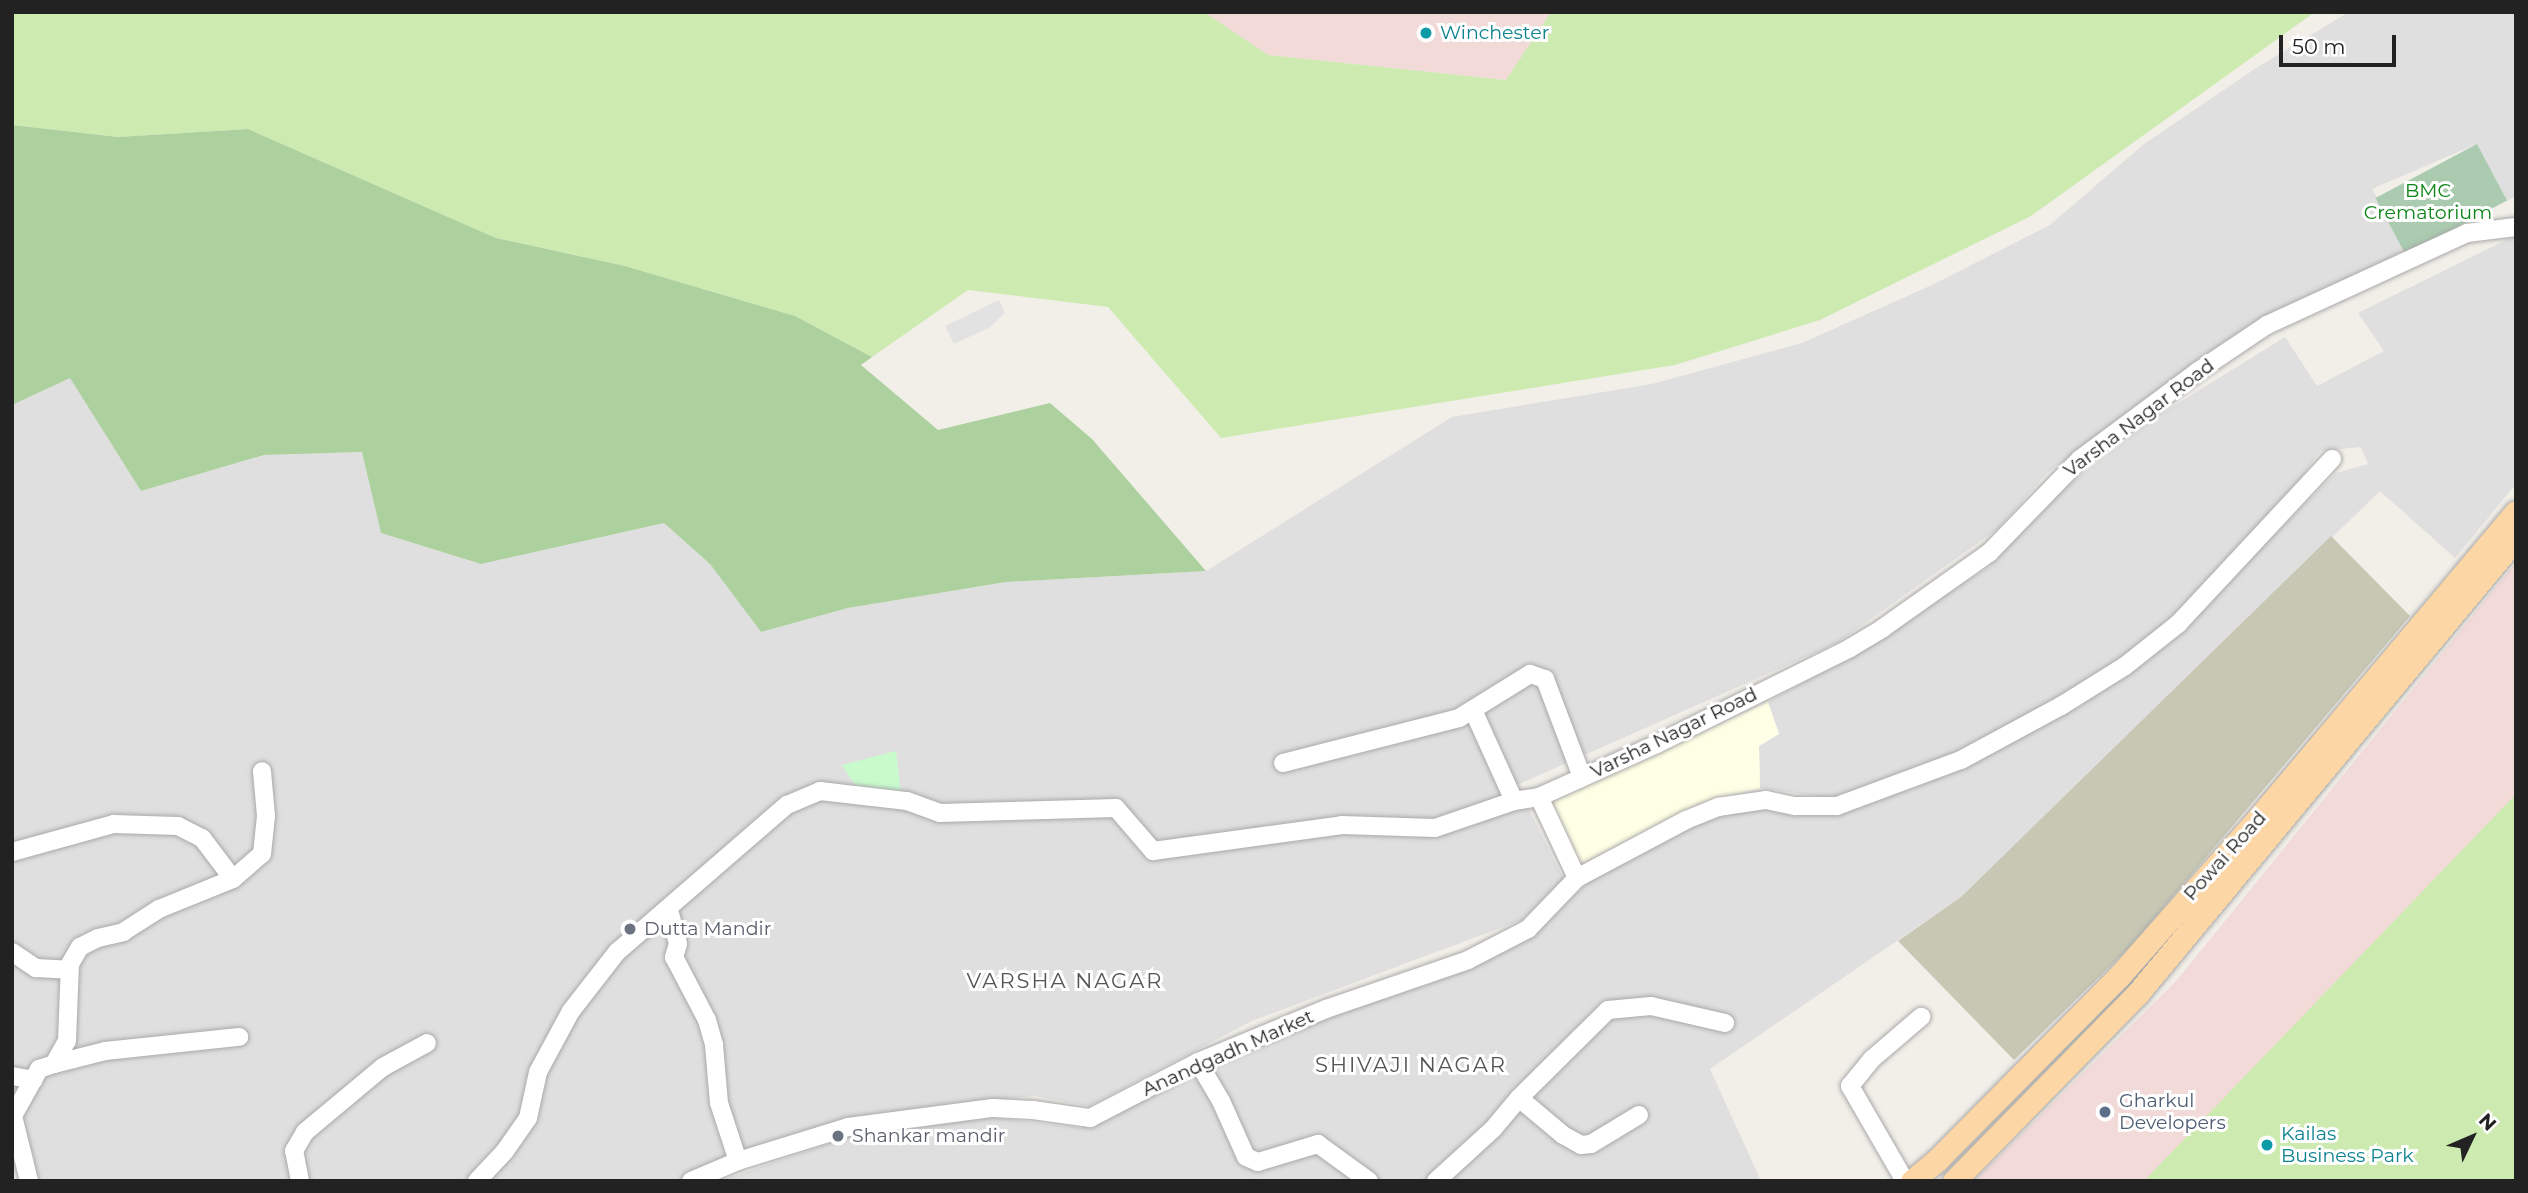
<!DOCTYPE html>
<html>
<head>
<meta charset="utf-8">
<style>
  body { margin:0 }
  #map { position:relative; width:2528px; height:1193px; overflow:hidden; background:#f2efe9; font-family:Montserrat,sans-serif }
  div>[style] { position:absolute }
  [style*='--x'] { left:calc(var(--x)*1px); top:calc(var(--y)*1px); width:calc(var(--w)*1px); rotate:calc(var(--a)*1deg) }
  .residential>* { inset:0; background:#e0dfdf }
  .commercial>* { inset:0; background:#f2dad9 }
  .education>* { inset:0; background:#ffffe5 }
  .construction>* { inset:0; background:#c7c7b4 }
  .grass>* { inset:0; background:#cdebb0 }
  .forest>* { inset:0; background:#add19e }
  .cemetery>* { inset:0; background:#aacbaf; transform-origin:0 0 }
  .park>* { inset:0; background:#c8facc }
  .parking>* { inset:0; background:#e2e2e2 }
  .roads { filter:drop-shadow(0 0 2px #a9a9a9) drop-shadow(0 0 2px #a9a9a9) }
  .minor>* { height:18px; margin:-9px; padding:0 9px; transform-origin:9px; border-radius:9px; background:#fff }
  .major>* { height:23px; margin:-11.5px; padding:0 11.5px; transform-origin:11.5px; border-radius:11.5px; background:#fcd6a4 }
  .dots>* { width:19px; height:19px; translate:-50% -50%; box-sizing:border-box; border:4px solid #fff; border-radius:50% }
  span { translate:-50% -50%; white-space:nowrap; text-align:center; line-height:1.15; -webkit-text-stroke:6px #fff; paint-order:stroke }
  .culture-label { font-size:19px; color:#0d838f }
  .left { translate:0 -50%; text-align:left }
  .park-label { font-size:19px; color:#0c8416 }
  .street-label { font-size:19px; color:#222 }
  .worship-label { font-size:19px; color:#5b616d }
  .service-label { font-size:19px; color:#4e5e75 }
  .neighbourhood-label { font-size:21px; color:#555; letter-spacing:2px }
  .frame { position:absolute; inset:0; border:14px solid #222; pointer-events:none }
  .north { position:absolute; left:2437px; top:1102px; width:70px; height:70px; -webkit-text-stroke:5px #fff; paint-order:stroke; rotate:46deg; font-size:19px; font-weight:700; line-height:28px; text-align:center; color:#222 }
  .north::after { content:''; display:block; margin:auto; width:24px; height:32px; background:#222; clip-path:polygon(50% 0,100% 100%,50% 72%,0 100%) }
  .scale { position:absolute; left:2279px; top:35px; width:117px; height:32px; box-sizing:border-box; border:4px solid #222; border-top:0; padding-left:9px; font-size:21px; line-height:24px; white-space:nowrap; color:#222; -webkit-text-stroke:5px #fff; paint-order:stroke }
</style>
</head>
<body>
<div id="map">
  <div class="residential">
    <div style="clip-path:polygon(2349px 12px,2516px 12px,2516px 196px,2507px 201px,2477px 144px,2372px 189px,2407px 250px,2266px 317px,2047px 473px,1999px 528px,1837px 643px,1517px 785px,1564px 880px,1522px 920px,1252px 1021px,1089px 1106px,1034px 1096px,879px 1114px,691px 1181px,38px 1181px,34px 1156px,12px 1113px,12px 405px,70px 377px,141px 491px,264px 455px,363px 452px,381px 533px,481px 564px,664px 523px,710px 564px,761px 632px,848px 608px,1006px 582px,1206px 571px,1452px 417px,1652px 384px,1802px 343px,1932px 285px,2050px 225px,2144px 144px,2256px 68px)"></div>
    <div style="clip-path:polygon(2516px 235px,2516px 484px,2455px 558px,2380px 491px,1961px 897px,1710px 1069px,1761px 1181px,719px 1181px,845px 1138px,992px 1117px,1080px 1128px,1222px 1055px,1538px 928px,1589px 882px,1706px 819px,1761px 808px,1831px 815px,1953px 773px,2110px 684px,2178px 631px,2336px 473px,2368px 464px,2361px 447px,2320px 451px,2299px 481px,2191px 598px,2127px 658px,1958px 754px,1831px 798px,1760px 788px,1759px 746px,1779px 734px,1768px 702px,1838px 663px,1989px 567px,2053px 497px,2159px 415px,2285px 337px,2317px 386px,2384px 351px,2358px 313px)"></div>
  </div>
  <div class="commercial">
    <div style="clip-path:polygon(1204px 12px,1551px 12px,1506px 80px,1268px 55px)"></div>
    <div style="clip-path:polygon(2516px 562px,2516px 807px,2166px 1181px,1974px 1181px,2177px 980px)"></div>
  </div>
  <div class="education">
    <div style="clip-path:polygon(1768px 702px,1779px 734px,1759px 746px,1760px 788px,1700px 803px,1577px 866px,1548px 804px)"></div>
  </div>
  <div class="construction">
    <div style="clip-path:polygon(2331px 536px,2410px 616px,2132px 945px,2014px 1060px,1898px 941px,1961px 897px)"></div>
  </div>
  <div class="grass">
    <div style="clip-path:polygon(12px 12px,1204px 12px,1268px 55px,1506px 80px,1551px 12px,2315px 12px,2031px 216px,1820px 320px,1675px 365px,1221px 438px,1108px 307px,968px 290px,872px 357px,795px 316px,625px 266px,496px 238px,248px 129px,118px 137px,12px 125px)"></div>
    <div style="clip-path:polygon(2516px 794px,2516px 1181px,2144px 1181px)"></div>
  </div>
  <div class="forest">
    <div style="clip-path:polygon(12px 125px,118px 137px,248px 129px,496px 238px,625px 266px,795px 316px,872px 357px,861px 365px,938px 430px,1050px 403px,1092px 439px,1206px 571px,1006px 582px,848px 608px,761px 632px,710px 564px,664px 523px,481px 564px,381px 533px,362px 452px,264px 455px,141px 491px,70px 378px,12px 405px)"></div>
  </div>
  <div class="cemetery">
    <div style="left:2477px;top:144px;width:64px;height:115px;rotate:62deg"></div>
  </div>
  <div class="park">
    <div style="clip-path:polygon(896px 751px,901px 792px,858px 790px,842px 765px)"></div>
  </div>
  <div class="parking">
    <div style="clip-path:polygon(999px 300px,1005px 313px,990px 327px,954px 344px,945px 326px)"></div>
  </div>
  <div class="roads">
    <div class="minor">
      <div style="--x:1473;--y:710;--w:100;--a:65.7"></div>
      <div style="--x:1283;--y:763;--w:182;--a:-14.3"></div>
      <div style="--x:1459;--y:718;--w:84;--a:-31.8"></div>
      <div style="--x:1530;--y:674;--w:16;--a:18"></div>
      <div style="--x:1545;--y:679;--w:105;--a:69.3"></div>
      <div style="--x:12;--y:852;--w:106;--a:-15.4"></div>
      <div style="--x:114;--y:824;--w:64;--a:1.8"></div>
      <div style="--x:178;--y:826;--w:27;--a:27"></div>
      <div style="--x:202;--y:838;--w:51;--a:52.9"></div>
      <div style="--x:1577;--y:878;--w:89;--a:-115.1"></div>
      <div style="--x:1539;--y:797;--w:129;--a:-24.2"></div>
      <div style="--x:1657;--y:744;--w:216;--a:-26.4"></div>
      <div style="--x:1850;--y:648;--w:39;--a:-31"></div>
      <div style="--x:1883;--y:628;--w:130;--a:-35.3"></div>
      <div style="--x:1989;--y:553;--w:131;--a:-45.9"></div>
      <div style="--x:2080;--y:459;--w:146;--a:-36.6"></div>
      <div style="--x:2197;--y:372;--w:84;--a:-33.9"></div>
      <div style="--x:2267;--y:325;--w:220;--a:-24.7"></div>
      <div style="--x:2467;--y:233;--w:49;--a:-7"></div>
      <div style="--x:669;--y:910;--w:35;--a:75"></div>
      <div style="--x:678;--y:944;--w:14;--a:107"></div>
      <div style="--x:674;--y:957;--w:71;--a:62.4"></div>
      <div style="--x:707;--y:1020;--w:26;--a:74"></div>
      <div style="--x:714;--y:1045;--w:58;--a:85.1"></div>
      <div style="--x:719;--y:1103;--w:61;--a:71.9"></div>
      <div style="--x:12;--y:952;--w:29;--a:34"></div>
      <div style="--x:36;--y:968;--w:33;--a:3"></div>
      <div style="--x:1198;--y:1062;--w:45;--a:59.5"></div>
      <div style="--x:1221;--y:1101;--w:61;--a:65.9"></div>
      <div style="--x:1246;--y:1157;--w:13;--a:23"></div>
      <div style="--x:1258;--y:1162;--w:63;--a:-16.7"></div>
      <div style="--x:1318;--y:1144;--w:63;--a:36"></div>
      <div style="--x:54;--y:1064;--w:53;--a:-14.3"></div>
      <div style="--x:105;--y:1051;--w:135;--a:-6"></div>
      <div style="--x:12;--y:1076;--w:22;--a:10"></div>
      <div style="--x:1519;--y:1098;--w:57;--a:40.1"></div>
      <div style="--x:1563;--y:1135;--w:21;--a:29"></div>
      <div style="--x:1581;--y:1145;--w:10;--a:-6"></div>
      <div style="--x:1591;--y:1144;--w:56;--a:-31.1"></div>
      <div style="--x:29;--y:1181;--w:67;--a:-103.8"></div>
      <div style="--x:13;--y:1116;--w:54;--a:-61"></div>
      <div style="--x:39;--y:1069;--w:16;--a:-18"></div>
      <div style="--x:54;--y:1064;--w:26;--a:-61"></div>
      <div style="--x:67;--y:1041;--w:77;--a:-87.8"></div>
      <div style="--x:70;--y:964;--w:20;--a:-60"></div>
      <div style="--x:80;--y:947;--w:20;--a:-27"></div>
      <div style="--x:98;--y:938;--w:26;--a:-13"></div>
      <div style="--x:123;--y:932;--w:43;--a:-32.6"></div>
      <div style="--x:159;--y:909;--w:80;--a:-22.1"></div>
      <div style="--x:233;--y:879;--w:38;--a:-41"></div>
      <div style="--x:262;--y:854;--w:38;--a:-84"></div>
      <div style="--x:266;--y:816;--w:45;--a:-95.1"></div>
      <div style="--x:300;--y:1181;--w:31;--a:-101"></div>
      <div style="--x:294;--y:1151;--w:22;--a:-60"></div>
      <div style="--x:305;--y:1132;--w:102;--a:-39.8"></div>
      <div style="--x:383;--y:1067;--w:50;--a:-28.6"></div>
      <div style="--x:477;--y:1181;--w:41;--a:-47"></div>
      <div style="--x:505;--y:1151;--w:40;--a:-55.1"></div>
      <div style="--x:528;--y:1118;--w:47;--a:-77.7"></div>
      <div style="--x:538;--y:1072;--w:69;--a:-61.6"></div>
      <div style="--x:571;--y:1011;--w:75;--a:-52.1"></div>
      <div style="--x:617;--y:952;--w:225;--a:-40.9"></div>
      <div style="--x:787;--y:805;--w:36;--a:-23"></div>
      <div style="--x:820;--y:791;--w:88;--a:6.6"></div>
      <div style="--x:907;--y:801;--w:35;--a:20"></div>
      <div style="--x:940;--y:813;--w:176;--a:-1.6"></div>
      <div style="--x:1116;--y:808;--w:57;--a:49.3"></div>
      <div style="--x:1153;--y:851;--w:191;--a:-7.8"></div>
      <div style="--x:1342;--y:825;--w:93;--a:1.8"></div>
      <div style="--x:1435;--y:828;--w:83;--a:-18.9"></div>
      <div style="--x:1514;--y:801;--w:25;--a:-9"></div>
      <div style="--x:691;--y:1181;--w:51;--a:-23.1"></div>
      <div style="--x:738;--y:1161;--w:115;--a:-17.2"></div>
      <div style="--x:848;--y:1127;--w:146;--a:-7.5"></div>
      <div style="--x:993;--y:1108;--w:40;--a:2.9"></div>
      <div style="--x:1033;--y:1110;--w:58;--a:8"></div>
      <div style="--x:1090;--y:1118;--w:122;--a:-27.4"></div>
      <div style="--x:1198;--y:1062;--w:139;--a:-22.5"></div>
      <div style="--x:1326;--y:1009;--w:150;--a:-19"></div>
      <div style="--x:1468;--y:960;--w:68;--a:-27.3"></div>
      <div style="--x:1528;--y:929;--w:71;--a:-46.1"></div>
      <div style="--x:1577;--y:878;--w:123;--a:-28"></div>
      <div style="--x:1686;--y:820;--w:35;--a:-22"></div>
      <div style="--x:1718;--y:807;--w:49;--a:-8.3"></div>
      <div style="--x:1766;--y:800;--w:30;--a:12"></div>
      <div style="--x:1795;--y:806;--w:42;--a:0"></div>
      <div style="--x:1837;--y:806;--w:132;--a:-20.4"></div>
      <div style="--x:1961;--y:760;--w:114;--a:-28.4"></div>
      <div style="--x:2061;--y:706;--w:75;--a:-32"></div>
      <div style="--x:2125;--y:666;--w:68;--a:-38.4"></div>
      <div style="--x:2178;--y:624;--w:226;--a:-47"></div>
      <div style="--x:1436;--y:1181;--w:77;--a:-42.4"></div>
      <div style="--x:1493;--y:1129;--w:40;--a:-50"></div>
      <div style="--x:1519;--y:1098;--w:125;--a:-44.7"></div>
      <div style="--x:1608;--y:1010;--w:43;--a:-5.3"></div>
      <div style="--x:1651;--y:1006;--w:76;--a:12.9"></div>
      <div style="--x:1905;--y:1181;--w:110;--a:-120.1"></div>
      <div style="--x:1850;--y:1086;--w:35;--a:-51"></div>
      <div style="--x:1872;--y:1059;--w:65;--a:-40.6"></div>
    </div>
    <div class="major">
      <div style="--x:1912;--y:1181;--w:34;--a:-40"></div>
      <div style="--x:1938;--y:1159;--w:259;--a:-45.3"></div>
      <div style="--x:2120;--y:975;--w:212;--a:-48.6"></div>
      <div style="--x:2260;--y:816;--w:397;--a:-49.9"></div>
      <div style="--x:1954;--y:1181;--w:263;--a:-45.6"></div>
      <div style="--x:2138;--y:993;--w:592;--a:-50.28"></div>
    </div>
  </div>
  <div class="dots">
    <div style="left:1426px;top:33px;background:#0f9aa8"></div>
    <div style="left:630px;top:929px;background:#6b7280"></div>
    <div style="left:2105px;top:1112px;background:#5c6f8a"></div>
    <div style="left:838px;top:1136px;background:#6b7280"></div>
    <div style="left:2267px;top:1145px;background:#0f9aa8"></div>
  </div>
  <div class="culture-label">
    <span class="left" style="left:1440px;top:33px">Winchester</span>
    <span class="left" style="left:2281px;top:1145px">Kailas<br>Business Park</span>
  </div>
  <div class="park-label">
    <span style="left:2428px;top:202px">BMC<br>Crematorium</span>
  </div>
  <div class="street-label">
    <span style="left:2139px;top:418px;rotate:-37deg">Varsha Nagar Road</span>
    <span style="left:1674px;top:733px;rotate:-26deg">Varsha Nagar Road</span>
    <span style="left:2225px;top:856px;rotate:-48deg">Powai Road</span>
    <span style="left:1228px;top:1053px;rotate:-24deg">Anandgadh Market</span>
  </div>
  <div class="worship-label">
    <span class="left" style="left:644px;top:929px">Dutta Mandir</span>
    <span class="left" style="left:852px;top:1136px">Shankar mandir</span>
  </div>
  <div class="service-label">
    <span class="left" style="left:2119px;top:1112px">Gharkul<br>Developers</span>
  </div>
  <div class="neighbourhood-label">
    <span style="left:1065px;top:981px">VARSHA NAGAR</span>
    <span style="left:1411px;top:1065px">SHIVAJI NAGAR</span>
  </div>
  <div class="frame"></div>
  <div class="north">N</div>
  <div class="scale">50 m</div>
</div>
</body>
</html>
